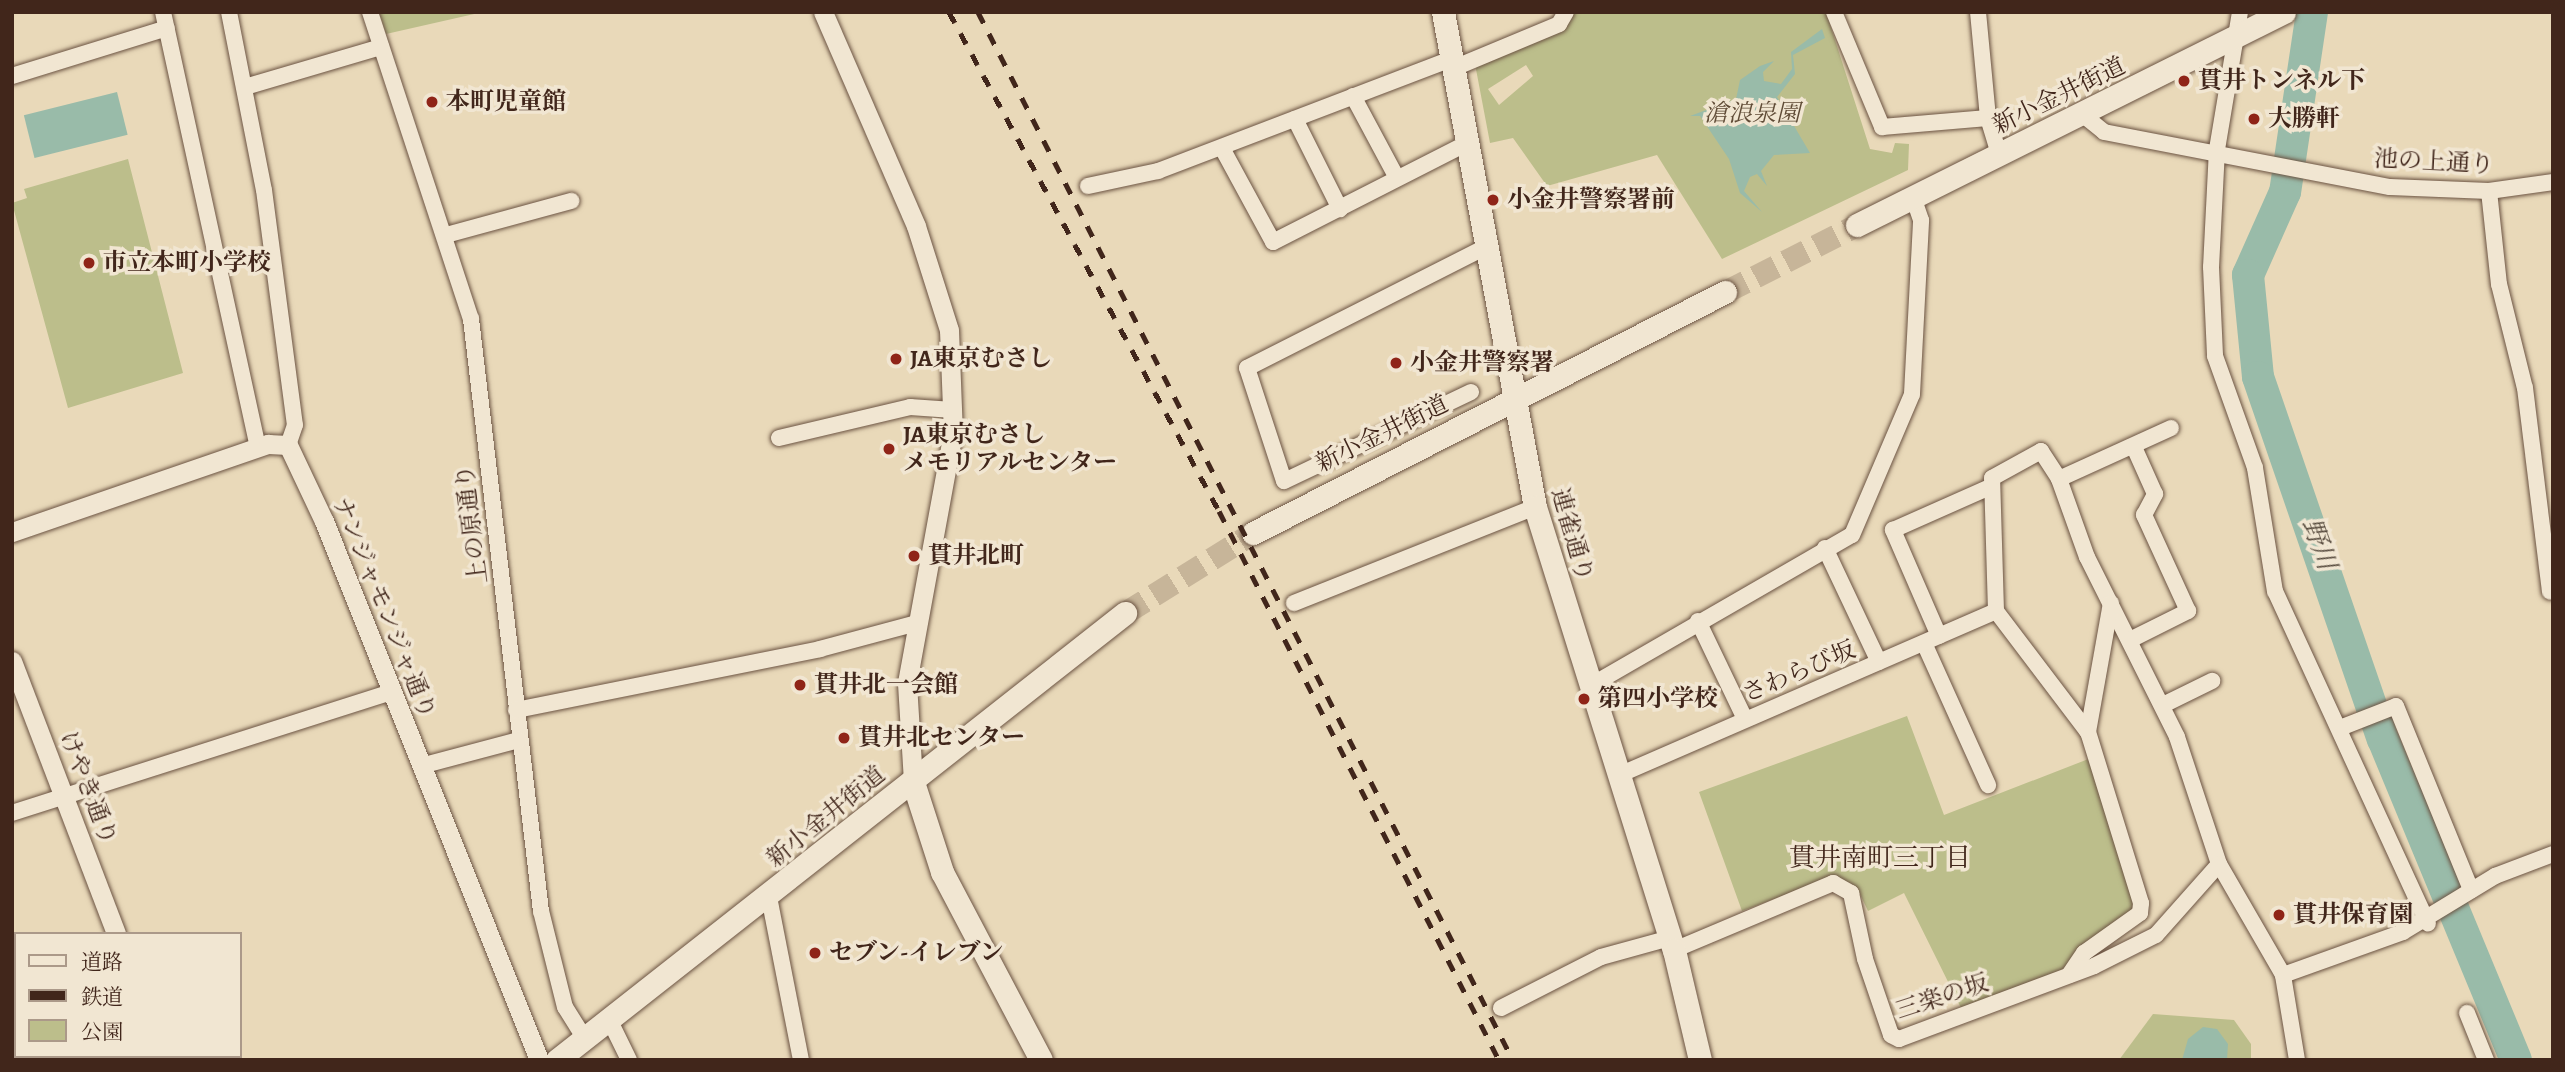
<!DOCTYPE html>
<html>
<head>
<meta charset="utf-8">
<style>
  body { margin:0 }
  #map { position:relative; width:2565px; height:1072px; overflow:hidden; background:#e9d9b9; font-family:Alegreya,"Noto Serif JP",serif }
  div>[style] { position:absolute }
  [style*='--x'] { left:calc(var(--x)*1px); top:calc(var(--y)*1px); width:calc(var(--w)*1px); rotate:calc(var(--a)*1deg) }
  .green>* { inset:0; background:#bcbe8b }
  .water>* { inset:0; background:#99bba9; transform-origin:0 0 }
  .river>* { height:32px; margin:-16px; padding:0 16px; transform-origin:16px; border-radius:16px; background:#99bba9 }
  .secondary-tunnel>* { height:23px; margin-top:-11.5px; transform-origin:0; background:repeating-linear-gradient(90deg,#c7b599 0 23px,transparent 0 34px) }
  .roads { filter:drop-shadow(0 0 2px #6b5342) drop-shadow(0 0 2px #6b5342) }
  .minor>* { height:16px; margin:-8px; padding:0 8px; transform-origin:8px; border-radius:8px; background:#f1e6d2 }
  .tertiary>* { height:19px; margin:-9.5px; padding:0 9.5px; transform-origin:9.5px; border-radius:9.5px; background:#f1e6d2 }
  .secondary>* { height:23px; margin:-11.5px; padding:0 11.5px; transform-origin:11.5px; border-radius:11.5px; background:#f1e6d2 }
  .rail>* { height:5px; margin-top:-2.5px; transform-origin:0; background:repeating-linear-gradient(90deg,#41261b 0 12px,transparent 0 24px) }
  .dots>* { width:19px; height:19px; translate:-50% -50%; box-sizing:border-box; border:4px solid #f1e6d2; border-radius:50% }
  span { translate:-50% -50%; white-space:nowrap; text-align:center; line-height:1.15; -webkit-text-stroke:7px #f1e6d2; paint-order:stroke }
  .poi-label { font-size:24px; color:#41261b; font-weight:700 }
  .left { translate:0 -50%; text-align:left }
  .street-label { font-size:24px; color:#41261b }
  .park-label { font-size:24px; color:#604c37; font-style:italic }
  .water-label { font-size:26px; color:#574b3e; font-style:italic }
  .neighbourhood-label { font-size:26px; color:#41261b }
  .frame { position:absolute; inset:0; border:14px solid #41261b; pointer-events:none }
  .legend { position:absolute; left:14px; top:932px; width:228px; height:126px; box-sizing:border-box; background:#f1e6d2; border:2px solid #ab9989; margin:0; padding:9px 12px; list-style:none; font-size:21px; color:#41261b }
  .legend li { display:flex; align-items:center; gap:14px; height:35px }
  .legend b { width:35px; border:2px solid #ab9989 }
</style>
</head>
<body>
<div id="map">
  <div class="green">
    <div style="clip-path:polygon(379px 12px,483px 12px,386px 34px)"></div>
    <div style="clip-path:polygon(evenodd,1566px 12px,1826px 12px,1870px 149px,1892px 153px,1895px 143px,1909px 144px,1908px 170px,1722px 259px,1657px 155px,1547px 186px,1513px 138px,1490px 143px,1475px 64px,1566px 12px,1526px 65px,1533px 76px,1499px 105px,1488px 89px,1526px 65px)"></div>
    <div style="clip-path:polygon(128px 159px,183px 373px,68px 408px,12px 203px,27px 198px,24px 189px)"></div>
    <div style="clip-path:polygon(1907px 716px,1944px 815px,2091px 758px,2135px 908px,2062px 972px,1967px 1020px,1904px 893px,1868px 911px,1859px 892px,1836px 876px,1742px 911px,1699px 792px)"></div>
    <div style="clip-path:polygon(2153px 1014px,2234px 1020px,2251px 1044px,2251px 1060px,2119px 1060px)"></div>
  </div>
  <div class="water">
    <div style="clip-path:polygon(1822px 29px,1825px 38px,1793px 55px,1795px 74px,1777px 97px,1810px 153px,1774px 155px,1761px 171px,1767px 186px,1757px 174px,1750px 177px,1744px 191px,1762px 212px,1740px 193px,1729px 159px,1700px 116px,1690px 116px,1736px 99px,1740px 80px,1760px 66px,1774px 61px,1763px 72px,1764px 81px,1781px 84px,1792px 69px,1791px 52px)"></div>
    <div style="left:117px;top:92px;width:44px;height:96px;rotate:76deg"></div>
    <div style="clip-path:polygon(2203px 1027px,2217px 1029px,2228px 1044px,2227px 1060px,2182px 1060px,2188px 1039px)"></div>
  </div>
  <div class="river">
    <div style="--x:2312;--y:12;--w:182;--a:98.5"></div>
    <div style="--x:2285;--y:192;--w:91;--a:114"></div>
    <div style="--x:2248;--y:275;--w:102;--a:84.4"></div>
    <div style="--x:2258;--y:377;--w:383;--a:71"></div>
    <div style="--x:2383;--y:739;--w:347;--a:67.5"></div>
  </div>
  <div class="secondary-tunnel">
    <div style="--x:1725;--y:292;--w:148;--a:-26.9"></div>
    <div style="--x:1125;--y:613;--w:151;--a:-32"></div>
  </div>
  <div class="roads">
    <div class="minor">
      <div style="--x:163;--y:12;--w:445;--a:77.7"></div>
      <div style="--x:229;--y:12;--w:181;--a:78.9"></div>
      <div style="--x:264;--y:190;--w:237;--a:82.5"></div>
      <div style="--x:295;--y:425;--w:21;--a:109"></div>
      <div style="--x:370;--y:12;--w:323;--a:71.8"></div>
      <div style="--x:471;--y:319;--w:596;--a:83.26"></div>
      <div style="--x:541;--y:911;--w:99;--a:76"></div>
      <div style="--x:565;--y:1007;--w:36;--a:58"></div>
      <div style="--x:1834;--y:12;--w:125;--a:67.3"></div>
      <div style="--x:1882;--y:127;--w:106;--a:-4.9"></div>
      <div style="--x:1978;--y:12;--w:106;--a:84.6"></div>
      <div style="--x:1988;--y:118;--w:39;--a:73"></div>
      <div style="--x:2240;--y:12;--w:139;--a:99.5"></div>
      <div style="--x:2217;--y:149;--w:118;--a:92.9"></div>
      <div style="--x:2211;--y:267;--w:89;--a:87.4"></div>
      <div style="--x:2215;--y:356;--w:119;--a:70.3"></div>
      <div style="--x:2255;--y:468;--w:125;--a:80.8"></div>
      <div style="--x:2275;--y:591;--w:366;--a:65.3"></div>
      <div style="--x:1454;--y:68;--w:114;--a:-22.7"></div>
      <div style="--x:1559;--y:24;--w:14;--a:-60"></div>
      <div style="--x:12;--y:76;--w:162;--a:-17.2"></div>
      <div style="--x:245;--y:87;--w:142;--a:-16.4"></div>
      <div style="--x:1353;--y:96;--w:93;--a:61.8"></div>
      <div style="--x:2082;--y:114;--w:28;--a:39"></div>
      <div style="--x:2104;--y:132;--w:291;--a:10.9"></div>
      <div style="--x:2390;--y:187;--w:99;--a:2.3"></div>
      <div style="--x:2489;--y:191;--w:65;--a:-8"></div>
      <div style="--x:1295;--y:119;--w:101;--a:63.4"></div>
      <div style="--x:1222;--y:148;--w:107;--a:61.5"></div>
      <div style="--x:1273;--y:242;--w:218;--a:-27"></div>
      <div style="--x:1088;--y:186;--w:72;--a:-12.1"></div>
      <div style="--x:1158;--y:171;--w:315;--a:-20.9"></div>
      <div style="--x:2489;--y:191;--w:94;--a:83.9"></div>
      <div style="--x:2499;--y:284;--w:107;--a:76"></div>
      <div style="--x:2525;--y:388;--w:205;--a:83"></div>
      <div style="--x:446;--y:235;--w:130;--a:-15.2"></div>
      <div style="--x:1471;--y:392;--w:207;--a:154.5"></div>
      <div style="--x:1284;--y:481;--w:119;--a:-108.1"></div>
      <div style="--x:1247;--y:368;--w:269;--a:-26.9"></div>
      <div style="--x:779;--y:438;--w:135;--a:-13.3"></div>
      <div style="--x:910;--y:407;--w:43;--a:4"></div>
      <div style="--x:2059;--y:479;--w:123;--a:-24.5"></div>
      <div style="--x:1825;--y:548;--w:126;--a:64.7"></div>
      <div style="--x:1294;--y:603;--w:259;--a:-21.7"></div>
      <div style="--x:1996;--y:611;--w:133;--a:-91.7"></div>
      <div style="--x:1992;--y:478;--w:56;--a:-28.9"></div>
      <div style="--x:2041;--y:451;--w:33;--a:57"></div>
      <div style="--x:2059;--y:479;--w:83;--a:70.3"></div>
      <div style="--x:2087;--y:557;--w:201;--a:63.4"></div>
      <div style="--x:2177;--y:737;--w:134;--a:71.7"></div>
      <div style="--x:2219;--y:864;--w:128;--a:60"></div>
      <div style="--x:1698;--y:621;--w:109;--a:64.4"></div>
      <div style="--x:1939;--y:636;--w:116;--a:-113.5"></div>
      <div style="--x:1893;--y:530;--w:106;--a:-23.9"></div>
      <div style="--x:2132;--y:639;--w:63;--a:-26.6"></div>
      <div style="--x:2188;--y:611;--w:106;--a:-114.6"></div>
      <div style="--x:2144;--y:515;--w:24;--a:-62"></div>
      <div style="--x:2155;--y:494;--w:51;--a:-114.1"></div>
      <div style="--x:1924;--y:643;--w:156;--a:65.7"></div>
      <div style="--x:1590;--y:686;--w:302;--a:-30"></div>
      <div style="--x:1852;--y:535;--w:153;--a:-66.9"></div>
      <div style="--x:1912;--y:394;--w:174;--a:-87"></div>
      <div style="--x:1921;--y:220;--w:24;--a:-109"></div>
      <div style="--x:2163;--y:705;--w:55;--a:-26.1"></div>
      <div style="--x:516;--y:710;--w:310;--a:-11.3"></div>
      <div style="--x:820;--y:649;--w:100;--a:-15"></div>
      <div style="--x:2340;--y:728;--w:60;--a:-21.4"></div>
      <div style="--x:2396;--y:706;--w:199;--a:67.8"></div>
      <div style="--x:421;--y:766;--w:101;--a:-14.9"></div>
      <div style="--x:1619;--y:775;--w:411;--a:-23.5"></div>
      <div style="--x:1996;--y:611;--w:152;--a:52.8"></div>
      <div style="--x:12;--y:813;--w:398;--a:-17.7"></div>
      <div style="--x:769;--y:897;--w:166;--a:78.9"></div>
      <div style="--x:1674;--y:950;--w:173;--a:-22.8"></div>
      <div style="--x:1833;--y:883;--w:21;--a:29"></div>
      <div style="--x:1851;--y:893;--w:67;--a:78"></div>
      <div style="--x:1865;--y:959;--w:80;--a:71.1"></div>
      <div style="--x:1891;--y:1035;--w:9;--a:27"></div>
      <div style="--x:1899;--y:1039;--w:208;--a:-20.5"></div>
      <div style="--x:2094;--y:966;--w:69;--a:-26.6"></div>
      <div style="--x:2156;--y:935;--w:95;--a:-48.4"></div>
      <div style="--x:2069;--y:975;--w:27;--a:-56"></div>
      <div style="--x:2084;--y:953;--w:69;--a:-35.5"></div>
      <div style="--x:2140;--y:913;--w:10;--a:-84"></div>
      <div style="--x:2141;--y:903;--w:179;--a:-107.2"></div>
      <div style="--x:2088;--y:732;--w:131;--a:-79.9"></div>
      <div style="--x:1501;--y:1008;--w:112;--a:-27"></div>
      <div style="--x:1601;--y:957;--w:72;--a:-15.4"></div>
      <div style="--x:2467;--y:1013;--w:51;--a:68"></div>
      <div style="--x:609;--y:1019;--w:46;--a:64"></div>
      <div style="--x:2297;--y:1060;--w:86;--a:-99.4"></div>
      <div style="--x:2283;--y:975;--w:127;--a:-19.7"></div>
      <div style="--x:2403;--y:932;--w:108;--a:-31.3"></div>
      <div style="--x:2495;--y:876;--w:62;--a:-20.8"></div>
    </div>
    <div class="tertiary">
      <div style="--x:823;--y:12;--w:233;--a:66.5"></div>
      <div style="--x:916;--y:226;--w:109;--a:72.4"></div>
      <div style="--x:949;--y:330;--w:102;--a:87.8"></div>
      <div style="--x:953;--y:432;--w:255;--a:100.4"></div>
      <div style="--x:907;--y:683;--w:99;--a:86.5"></div>
      <div style="--x:12;--y:532;--w:271;--a:-19"></div>
      <div style="--x:268;--y:444;--w:20;--a:3"></div>
      <div style="--x:288;--y:445;--w:84;--a:64.7"></div>
      <div style="--x:324;--y:521;--w:580;--a:68.25"></div>
      <div style="--x:12;--y:661;--w:292;--a:69.1"></div>
      <div style="--x:162;--y:1056;--w:4;--a:76"></div>
    </div>
    <div class="secondary">
      <div style="--x:1443;--y:12;--w:503;--a:79.47"></div>
      <div style="--x:1535;--y:507;--w:464;--a:72.6"></div>
      <div style="--x:1674;--y:950;--w:113;--a:76.7"></div>
      <div style="--x:1857;--y:225;--w:477;--a:-26.5"></div>
      <div style="--x:1253;--y:533;--w:530;--a:-27.05"></div>
      <div style="--x:913;--y:782;--w:95;--a:72.1"></div>
      <div style="--x:942;--y:872;--w:212;--a:62.2"></div>
      <div style="--x:557;--y:1060;--w:723;--a:-38.2"></div>
    </div>
  </div>
  <div class="rail">
    <div style="--x:949;--y:12;--w:567;--a:61.58"></div>
    <div style="--x:1219;--y:511;--w:616;--a:62.98"></div>
    <div style="--x:978;--y:12;--w:1177;--a:62.96"></div>
  </div>
  <div class="dots">
    <div style="left:2184px;top:81px;background:#8f2418"></div>
    <div style="left:432px;top:102px;background:#8f2418"></div>
    <div style="left:2254px;top:119px;background:#8f2418"></div>
    <div style="left:1493px;top:200px;background:#8f2418"></div>
    <div style="left:89px;top:263px;background:#8f2418"></div>
    <div style="left:896px;top:359px;background:#8f2418"></div>
    <div style="left:1396px;top:363px;background:#8f2418"></div>
    <div style="left:889px;top:449px;background:#8f2418"></div>
    <div style="left:914px;top:556px;background:#8f2418"></div>
    <div style="left:800px;top:685px;background:#8f2418"></div>
    <div style="left:1584px;top:699px;background:#8f2418"></div>
    <div style="left:844px;top:738px;background:#8f2418"></div>
    <div style="left:2279px;top:915px;background:#8f2418"></div>
    <div style="left:815px;top:953px;background:#8f2418"></div>
  </div>
  <div class="poi-label">
    <span class="left" style="left:2198px;top:81px">貫井トンネル下</span>
    <span class="left" style="left:446px;top:102px">本町児童館</span>
    <span class="left" style="left:2268px;top:119px">大勝軒</span>
    <span class="left" style="left:1507px;top:200px">小金井警察署前</span>
    <span class="left" style="left:103px;top:263px">市立本町小学校</span>
    <span class="left" style="left:910px;top:359px">JA東京むさし</span>
    <span class="left" style="left:1410px;top:363px">小金井警察署</span>
    <span class="left" style="left:903px;top:449px">JA東京むさし<br>メモリアルセンター</span>
    <span class="left" style="left:928px;top:556px">貫井北町</span>
    <span class="left" style="left:814px;top:685px">貫井北一会館</span>
    <span class="left" style="left:1598px;top:699px">第四小学校</span>
    <span class="left" style="left:858px;top:738px">貫井北センター</span>
    <span class="left" style="left:2293px;top:915px">貫井保育園</span>
    <span class="left" style="left:829px;top:953px">セブン-イレブン</span>
  </div>
  <div class="street-label">
    <span style="left:2059px;top:96px;rotate:-26deg">新小金井街道</span>
    <span style="left:2434px;top:162px;rotate:3deg">池の上通り</span>
    <span style="left:1382px;top:434px;rotate:-26deg">新小金井街道</span>
    <span style="left:472px;top:524px;rotate:-97deg">上の原通り</span>
    <span style="left:1572px;top:535px;rotate:74deg">連雀通り</span>
    <span style="left:384px;top:608px;rotate:68deg">ナンジャモンジャ通り</span>
    <span style="left:1799px;top:672px;rotate:-23deg">さわらび坂</span>
    <span style="left:88px;top:788px;rotate:69deg">けやき通り</span>
    <span style="left:826px;top:817px;rotate:-39deg">新小金井街道</span>
    <span style="left:1942px;top:997px;rotate:-18deg">三楽の坂</span>
  </div>
  <div class="park-label">
    <span style="left:1752px;top:114px">滄浪泉園</span>
  </div>
  <div class="water-label">
    <span style="left:2319px;top:544px;rotate:70deg">野川</span>
  </div>
  <div class="neighbourhood-label">
    <span style="left:1880px;top:858px">貫井南町三丁目</span>
  </div>
  <div class="frame"></div>
  <ul class="legend">
  <li><b style="height:9px;background:#f1e6d2"></b>道路</li>
  <li><b style="height:9px;background:#41261b"></b>鉄道</li>
  <li><b style="height:19px;background:#bcbe8b"></b>公園</li>
  </ul>
</div>
</body>
</html>
